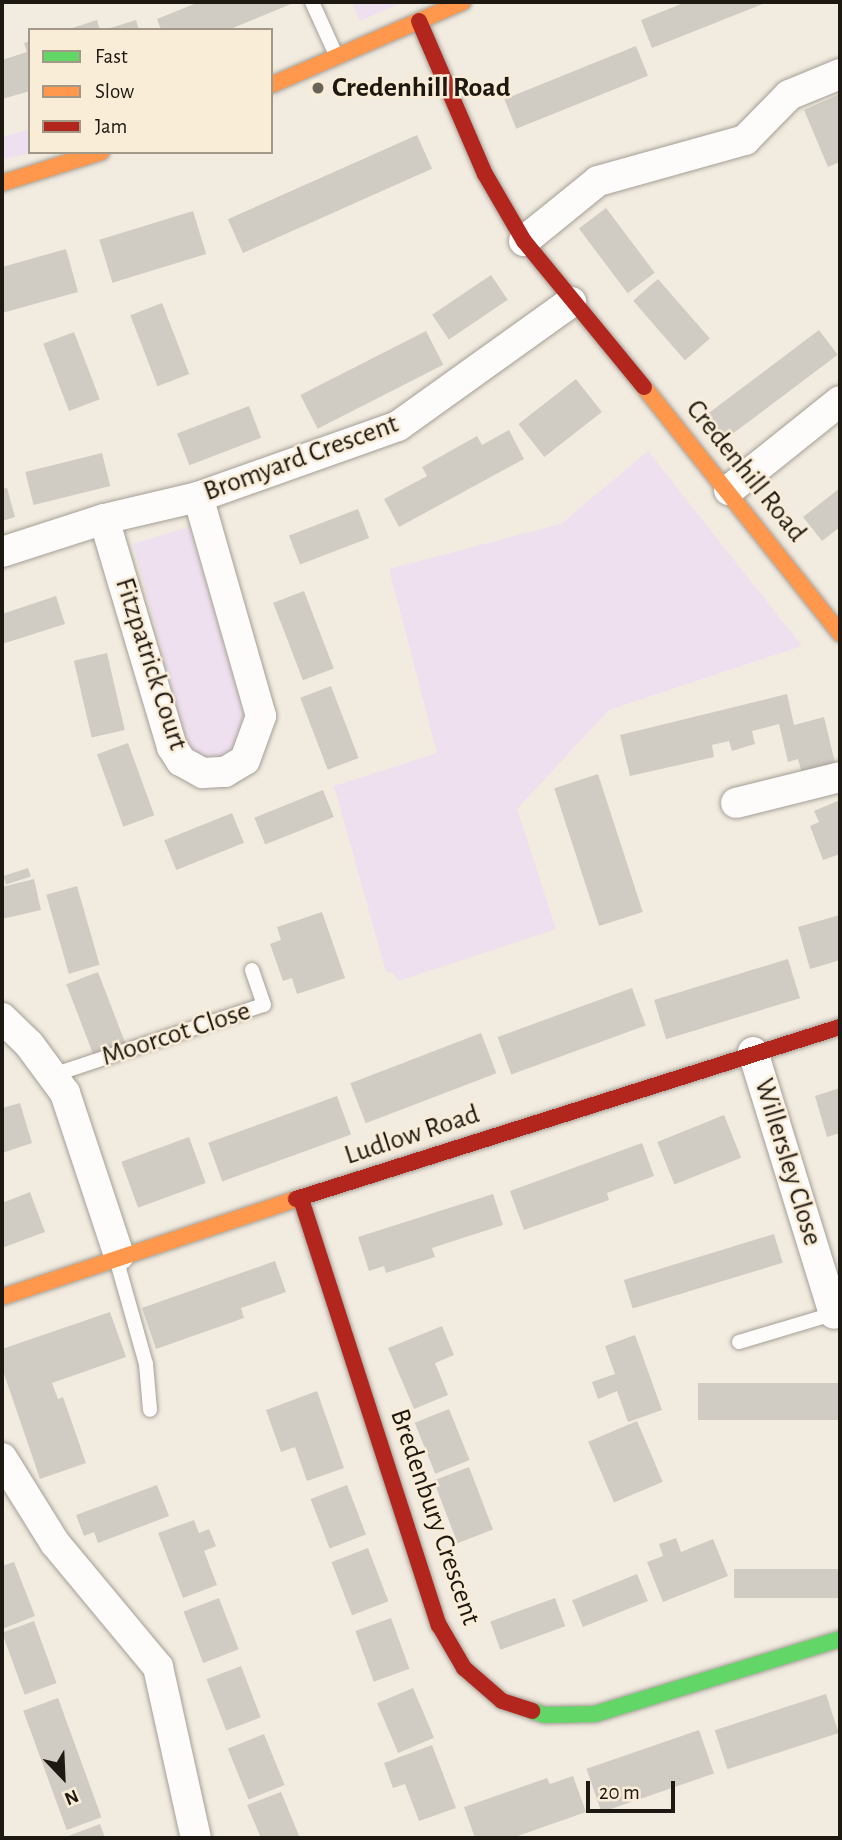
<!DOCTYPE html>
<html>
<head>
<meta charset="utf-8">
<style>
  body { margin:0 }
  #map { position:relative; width:842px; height:1840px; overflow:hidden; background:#f2ebe0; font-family:"Alegreya Sans",sans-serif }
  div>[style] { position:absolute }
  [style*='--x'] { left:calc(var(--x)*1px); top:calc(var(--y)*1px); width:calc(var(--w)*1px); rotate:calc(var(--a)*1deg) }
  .green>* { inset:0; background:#efe0f0 }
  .building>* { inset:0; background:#d1ccc3; transform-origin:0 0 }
  .roads { filter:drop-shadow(0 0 2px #a49f96) drop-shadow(0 0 2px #a49f96) }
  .lane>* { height:14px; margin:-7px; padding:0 7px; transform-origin:7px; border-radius:7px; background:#fdfcfa }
  .street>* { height:30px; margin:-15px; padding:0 15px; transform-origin:15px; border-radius:15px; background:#fdfcfa }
  .fast>* { height:16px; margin:-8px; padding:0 8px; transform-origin:8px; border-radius:8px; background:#63d668 }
  .slow>* { height:16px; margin:-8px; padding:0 8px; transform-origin:8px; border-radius:8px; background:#ff974d }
  .jam>* { height:16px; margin:-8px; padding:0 8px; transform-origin:8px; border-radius:8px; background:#b3261e }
  .dots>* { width:19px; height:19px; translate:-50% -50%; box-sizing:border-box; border:4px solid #faedd8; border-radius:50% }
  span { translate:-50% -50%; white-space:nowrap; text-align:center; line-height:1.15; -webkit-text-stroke:5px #faedd8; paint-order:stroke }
  .poi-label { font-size:28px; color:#1d1811; font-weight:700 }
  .left { translate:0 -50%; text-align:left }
  .street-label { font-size:28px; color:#1d1811 }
  .frame { position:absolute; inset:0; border:4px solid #1d1811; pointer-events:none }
  .legend { position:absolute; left:28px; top:28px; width:245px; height:126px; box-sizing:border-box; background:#faedd8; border:2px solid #a29888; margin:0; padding:9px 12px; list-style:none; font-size:21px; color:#1d1811 }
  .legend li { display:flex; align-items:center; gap:14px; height:35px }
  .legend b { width:35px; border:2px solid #a29888 }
  .north { position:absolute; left:28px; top:1742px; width:70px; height:70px; -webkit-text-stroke:5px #faedd8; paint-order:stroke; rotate:157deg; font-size:19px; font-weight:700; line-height:28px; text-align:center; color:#1d1811 }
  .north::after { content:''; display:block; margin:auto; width:24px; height:32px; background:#1d1811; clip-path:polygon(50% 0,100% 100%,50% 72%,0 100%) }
  .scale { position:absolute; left:586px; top:1781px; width:89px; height:32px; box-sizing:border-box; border:4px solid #1d1811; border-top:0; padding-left:9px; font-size:21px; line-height:24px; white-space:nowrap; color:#1d1811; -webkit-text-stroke:5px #faedd8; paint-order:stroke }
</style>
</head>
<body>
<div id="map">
  <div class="green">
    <div style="clip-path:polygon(352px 2px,404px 2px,360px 21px)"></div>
    <div style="clip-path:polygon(30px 129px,30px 152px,34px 152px,2px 160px,2px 137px)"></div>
    <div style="clip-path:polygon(648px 451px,802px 646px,609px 710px,517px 809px,556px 929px,398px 981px,393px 973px,386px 972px,334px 786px,437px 753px,389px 569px,561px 524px)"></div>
    <div style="clip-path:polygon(189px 527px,248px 730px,237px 753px,209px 761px,193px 752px,187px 741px,133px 544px)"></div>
  </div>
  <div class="building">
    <div style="clip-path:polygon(199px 2px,296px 2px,228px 30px,161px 30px,157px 19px)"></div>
    <div style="clip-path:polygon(686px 2px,768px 2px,652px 48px,641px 20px)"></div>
    <div style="clip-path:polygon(97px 20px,100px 30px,69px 30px,69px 29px)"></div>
    <div style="clip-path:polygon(136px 20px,139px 30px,107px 30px,107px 29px)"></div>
    <div style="clip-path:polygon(30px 41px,30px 91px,2px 99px,2px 60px,27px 52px,24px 43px)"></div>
    <div style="left:636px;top:46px;width:32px;height:142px;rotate:68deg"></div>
    <div style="clip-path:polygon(840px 94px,840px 162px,828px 167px,804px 110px)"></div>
    <div style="left:417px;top:135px;width:37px;height:207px;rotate:66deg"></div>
    <div style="left:606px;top:208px;width:81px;height:34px;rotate:53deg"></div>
    <div style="left:193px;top:211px;width:45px;height:98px;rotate:73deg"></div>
    <div style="clip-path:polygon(66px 249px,78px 292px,2px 313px,2px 267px)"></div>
    <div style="left:491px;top:275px;width:30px;height:71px;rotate:56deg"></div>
    <div style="left:658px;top:279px;width:79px;height:33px;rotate:49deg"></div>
    <div style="left:162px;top:303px;width:76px;height:34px;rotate:69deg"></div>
    <div style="left:819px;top:330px;width:31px;height:141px;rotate:53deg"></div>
    <div style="left:426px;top:331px;width:38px;height:141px;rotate:63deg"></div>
    <div style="left:74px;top:332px;width:72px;height:33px;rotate:69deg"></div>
    <div style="left:576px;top:379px;width:42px;height:73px;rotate:52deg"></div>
    <div style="left:249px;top:406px;width:34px;height:77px;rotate:69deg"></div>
    <div style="clip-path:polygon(509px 430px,524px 459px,399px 527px,384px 499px,427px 476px,422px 467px,477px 436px,482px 445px)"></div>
    <div style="left:102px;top:453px;width:34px;height:79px;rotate:76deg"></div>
    <div style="clip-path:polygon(7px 488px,15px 517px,2px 521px,2px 489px)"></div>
    <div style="clip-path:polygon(840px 488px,840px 527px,822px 541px,803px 517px)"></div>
    <div style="left:358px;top:509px;width:31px;height:74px;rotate:69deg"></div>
    <div style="left:304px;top:591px;width:83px;height:33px;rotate:69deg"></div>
    <div style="clip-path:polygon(56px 596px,65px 624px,2px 644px,2px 614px)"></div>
    <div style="left:107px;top:653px;width:79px;height:34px;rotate:77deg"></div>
    <div style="left:331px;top:686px;width:77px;height:33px;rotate:69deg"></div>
    <div style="clip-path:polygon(787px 694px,794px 725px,824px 717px,838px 775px,805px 784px,798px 759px,788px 762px,779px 724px,752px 731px,755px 744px,732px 751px,729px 741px,712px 745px,714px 757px,630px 776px,620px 735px)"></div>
    <div style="left:128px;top:743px;width:77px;height:33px;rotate:70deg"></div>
    <div style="left:598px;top:774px;width:145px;height:46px;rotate:72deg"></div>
    <div style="left:323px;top:790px;width:29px;height:74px;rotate:68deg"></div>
    <div style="clip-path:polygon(840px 800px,840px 854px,823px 860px,810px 826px,819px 822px,814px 811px)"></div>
    <div style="left:232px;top:813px;width:32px;height:73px;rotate:68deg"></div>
    <div style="left:28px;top:868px;width:9px;height:26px;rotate:72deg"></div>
    <div style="clip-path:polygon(34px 879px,41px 910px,2px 919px,2px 887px)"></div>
    <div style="left:77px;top:886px;width:82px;height:32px;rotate:74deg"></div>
    <div style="clip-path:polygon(322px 912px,345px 978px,297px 994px,292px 978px,283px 981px,270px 944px,281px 940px,277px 927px)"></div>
    <div style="clip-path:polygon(840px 915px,840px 960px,810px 969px,798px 927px)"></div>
    <div style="left:788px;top:959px;width:41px;height:140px;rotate:73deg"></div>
    <div style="left:98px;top:972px;width:79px;height:34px;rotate:69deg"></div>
    <div style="left:632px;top:988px;width:40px;height:143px;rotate:70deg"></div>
    <div style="left:481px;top:1033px;width:43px;height:140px;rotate:69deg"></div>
    <div style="clip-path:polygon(840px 1088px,840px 1133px,827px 1137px,815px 1096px)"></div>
    <div style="left:337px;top:1096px;width:41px;height:137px;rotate:70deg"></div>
    <div style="clip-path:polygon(20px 1103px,32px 1143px,2px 1153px,2px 1108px)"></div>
    <div style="left:724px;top:1115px;width:46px;height:72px;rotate:68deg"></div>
    <div style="left:189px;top:1137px;width:49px;height:72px;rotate:70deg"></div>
    <div style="clip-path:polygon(642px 1143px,654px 1176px,607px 1193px,609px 1200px,524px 1230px,510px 1191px)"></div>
    <div style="clip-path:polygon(30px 1192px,45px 1232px,2px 1248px,2px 1203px)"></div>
    <div style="clip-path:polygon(493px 1194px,503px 1225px,432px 1248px,435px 1257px,386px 1273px,384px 1266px,369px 1271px,358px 1237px)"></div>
    <div style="left:774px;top:1234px;width:30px;height:157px;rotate:73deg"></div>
    <div style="clip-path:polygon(275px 1261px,286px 1292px,241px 1308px,244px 1318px,156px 1349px,142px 1308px)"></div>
    <div style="clip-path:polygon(110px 1312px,126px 1357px,52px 1383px,58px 1399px,63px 1397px,86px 1463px,40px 1479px,2px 1368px,2px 1349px)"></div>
    <div style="clip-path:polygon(442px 1326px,454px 1355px,435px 1363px,448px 1395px,414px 1409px,388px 1348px)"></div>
    <div style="clip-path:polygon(635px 1335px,662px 1410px,628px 1422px,617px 1391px,598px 1399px,592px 1382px,615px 1374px,605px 1346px)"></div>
    <div style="left:840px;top:1383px;width:37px;height:142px;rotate:90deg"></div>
    <div style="clip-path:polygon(317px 1391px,344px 1468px,307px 1481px,295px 1447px,281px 1452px,266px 1410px)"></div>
    <div style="left:449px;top:1409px;width:55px;height:37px;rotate:68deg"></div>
    <div style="left:637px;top:1421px;width:66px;height:53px;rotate:67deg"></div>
    <div style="left:469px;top:1467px;width:67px;height:38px;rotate:69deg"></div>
    <div style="clip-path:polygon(157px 1485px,169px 1516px,98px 1543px,94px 1532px,84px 1536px,76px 1515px)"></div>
    <div style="left:347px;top:1485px;width:53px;height:39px;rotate:69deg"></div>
    <div style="clip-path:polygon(194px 1520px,199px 1533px,209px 1529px,216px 1546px,204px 1551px,217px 1585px,183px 1598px,158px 1533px)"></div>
    <div style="clip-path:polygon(676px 1538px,681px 1552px,713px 1539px,728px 1576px,663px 1602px,647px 1562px,663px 1556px,659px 1544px)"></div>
    <div style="left:368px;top:1548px;width:57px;height:39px;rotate:69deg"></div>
    <div style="clip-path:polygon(14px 1562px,35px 1616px,2px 1629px,2px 1566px)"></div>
    <div style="left:840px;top:1569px;width:29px;height:106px;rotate:90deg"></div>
    <div style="left:637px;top:1574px;width:29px;height:70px;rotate:68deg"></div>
    <div style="left:219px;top:1598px;width:55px;height:38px;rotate:69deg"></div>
    <div style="left:555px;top:1598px;width:30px;height:69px;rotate:70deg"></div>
    <div style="left:391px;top:1618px;width:54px;height:38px;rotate:70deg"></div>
    <div style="left:34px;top:1621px;width:66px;height:34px;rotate:70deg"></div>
    <div style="left:241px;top:1666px;width:55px;height:37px;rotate:69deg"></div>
    <div style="left:413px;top:1688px;width:54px;height:39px;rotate:67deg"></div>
    <div style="left:826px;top:1694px;width:41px;height:117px;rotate:72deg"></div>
    <div style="left:58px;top:1698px;width:127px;height:37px;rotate:70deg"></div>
    <div style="left:699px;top:1730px;width:46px;height:119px;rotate:71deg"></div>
    <div style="left:264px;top:1734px;width:55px;height:39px;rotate:68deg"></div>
    <div style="clip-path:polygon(432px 1745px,456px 1808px,419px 1821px,405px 1784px,393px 1788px,384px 1763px)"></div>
    <div style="clip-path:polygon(573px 1776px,586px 1812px,512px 1838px,475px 1838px,464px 1807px,547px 1778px,550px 1784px)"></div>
    <div style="clip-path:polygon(281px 1792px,300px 1838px,261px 1838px,247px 1805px)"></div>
    <div style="clip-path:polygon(100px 1824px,105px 1838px,63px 1838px)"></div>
  </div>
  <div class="roads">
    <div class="lane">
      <div style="--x:312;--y:2;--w:58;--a:65.6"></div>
      <div style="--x:53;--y:1075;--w:222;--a:-18.4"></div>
      <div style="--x:264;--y:1005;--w:37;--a:-109"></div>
      <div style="--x:116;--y:1258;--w:110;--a:74.2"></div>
      <div style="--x:146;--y:1364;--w:46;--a:85"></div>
      <div style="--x:739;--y:1342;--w:101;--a:-16.6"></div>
    </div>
    <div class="street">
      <div style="--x:524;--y:241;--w:95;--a:-39"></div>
      <div style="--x:598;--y:181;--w:153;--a:-15.6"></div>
      <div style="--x:745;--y:140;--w:63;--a:-45.6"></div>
      <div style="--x:789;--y:95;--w:55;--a:-22.4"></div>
      <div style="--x:729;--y:490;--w:142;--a:-38.7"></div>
      <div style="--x:104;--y:519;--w:238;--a:73.4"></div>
      <div style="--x:172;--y:747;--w:17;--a:57"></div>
      <div style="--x:181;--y:761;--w:25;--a:29"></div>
      <div style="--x:203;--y:773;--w:22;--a:-3"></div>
      <div style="--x:225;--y:772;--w:23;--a:-31"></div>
      <div style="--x:245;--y:760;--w:47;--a:-70"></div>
      <div style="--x:261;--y:716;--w:228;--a:-106"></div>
      <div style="--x:2;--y:552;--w:107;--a:-17.9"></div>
      <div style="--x:104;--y:519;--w:97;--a:-13.2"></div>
      <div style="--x:198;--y:497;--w:212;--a:-19.5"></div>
      <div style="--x:398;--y:426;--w:213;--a:-35.6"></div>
      <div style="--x:736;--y:803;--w:107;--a:-14"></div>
      <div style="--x:2;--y:1018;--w:37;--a:44"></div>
      <div style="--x:29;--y:1044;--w:61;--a:53.7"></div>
      <div style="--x:65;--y:1093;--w:171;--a:71.6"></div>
      <div style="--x:753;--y:1052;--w:274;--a:72.8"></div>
      <div style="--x:2;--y:1458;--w:100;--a:58.1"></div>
      <div style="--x:55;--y:1543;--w:161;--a:50.3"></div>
      <div style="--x:158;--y:1667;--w:175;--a:77.5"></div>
    </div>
    <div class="fast">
      <div style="--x:532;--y:1711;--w:14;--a:17"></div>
      <div style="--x:545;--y:1715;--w:50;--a:-1.1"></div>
      <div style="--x:595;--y:1714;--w:256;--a:-17"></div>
    </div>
    <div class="slow">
      <div style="--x:271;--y:85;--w:209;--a:-23.4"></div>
      <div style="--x:2;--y:183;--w:104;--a:-17.4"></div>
      <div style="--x:644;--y:387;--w:315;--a:51.5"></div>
      <div style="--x:2;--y:1297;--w:310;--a:-18.4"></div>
    </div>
    <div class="jam">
      <div style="--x:419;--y:21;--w:167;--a:66.7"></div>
      <div style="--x:485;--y:174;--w:78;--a:59.8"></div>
      <div style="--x:524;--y:241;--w:189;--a:50.6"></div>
      <div style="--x:296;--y:1199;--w:571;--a:-17.55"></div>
      <div style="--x:301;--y:1199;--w:448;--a:72.1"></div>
      <div style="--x:439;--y:1625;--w:50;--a:59.8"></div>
      <div style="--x:464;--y:1668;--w:50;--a:41"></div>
      <div style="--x:502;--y:1701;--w:32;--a:18"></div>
    </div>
  </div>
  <div class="dots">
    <div style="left:318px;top:88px;background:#686259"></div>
  </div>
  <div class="poi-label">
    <span class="left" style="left:332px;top:88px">Credenhill Road</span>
  </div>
  <div class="street-label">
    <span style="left:301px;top:458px;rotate:-20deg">Bromyard Crescent</span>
    <span style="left:746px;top:471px;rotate:51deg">Credenhill Road</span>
    <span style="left:151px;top:664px;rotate:72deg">Fitzpatrick Court</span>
    <span style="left:176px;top:1034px;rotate:-18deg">Moorcot Close</span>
    <span style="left:412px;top:1135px;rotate:-18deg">Ludlow Road</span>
    <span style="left:788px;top:1162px;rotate:73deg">Willersley Close</span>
    <span style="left:435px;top:1517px;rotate:71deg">Bredenbury Crescent</span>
  </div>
  <div class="frame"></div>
  <ul class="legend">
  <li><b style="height:9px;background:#63d668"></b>Fast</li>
  <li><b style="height:9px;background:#ff974d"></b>Slow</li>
  <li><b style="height:9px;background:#b3261e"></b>Jam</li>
  </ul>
  <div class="north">N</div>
  <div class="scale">20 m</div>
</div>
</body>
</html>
